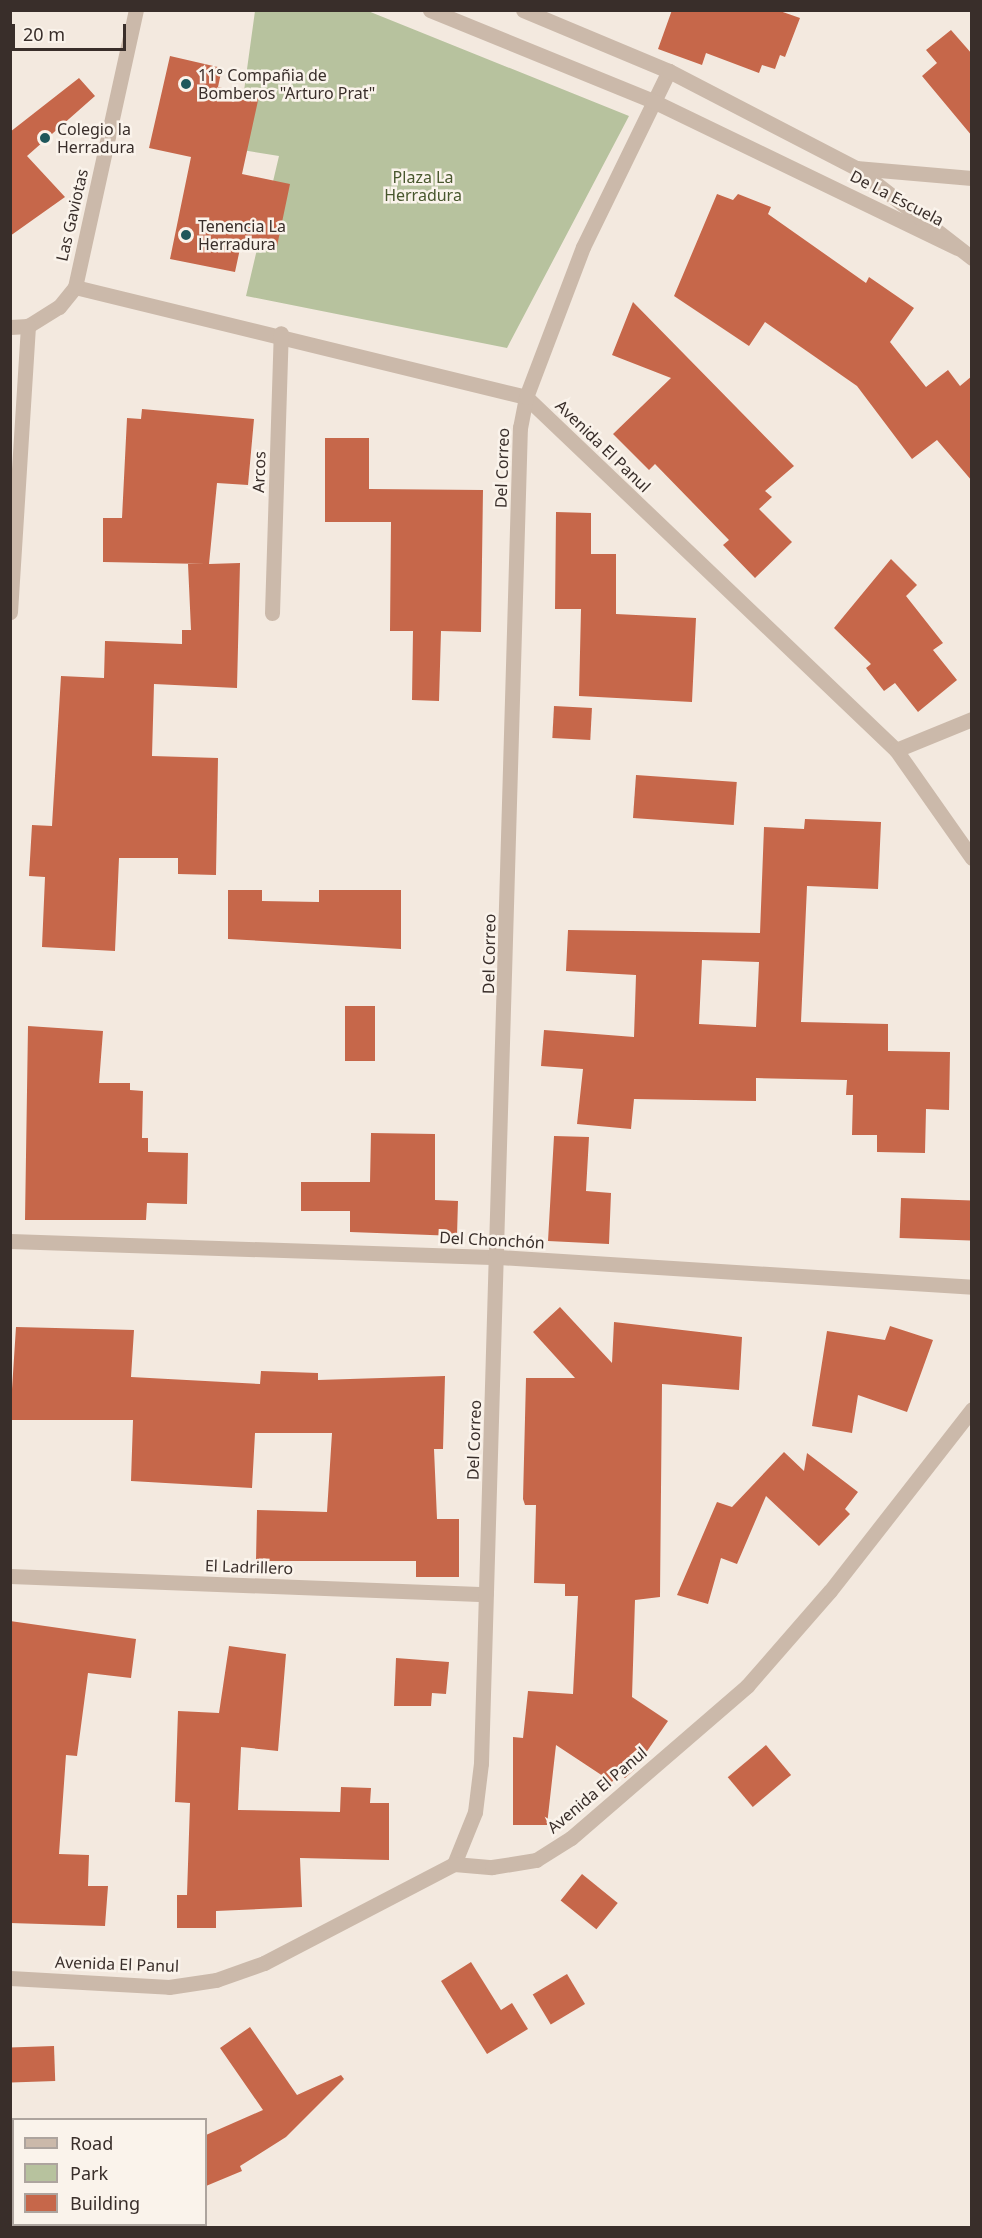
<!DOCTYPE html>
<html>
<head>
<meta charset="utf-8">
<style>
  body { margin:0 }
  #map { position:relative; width:982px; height:2238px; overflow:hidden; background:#f3e9df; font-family:"Noto Sans",sans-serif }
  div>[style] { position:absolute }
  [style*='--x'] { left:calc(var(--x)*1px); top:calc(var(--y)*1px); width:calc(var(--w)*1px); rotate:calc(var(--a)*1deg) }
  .green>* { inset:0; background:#b7c29e }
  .building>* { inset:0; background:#c6674a; transform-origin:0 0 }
  .minor>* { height:15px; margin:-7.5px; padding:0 7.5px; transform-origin:7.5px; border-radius:7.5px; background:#cbb9aa }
  .tertiary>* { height:15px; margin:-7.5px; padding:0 7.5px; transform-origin:7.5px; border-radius:7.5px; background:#cbb9aa }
  .dots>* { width:16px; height:16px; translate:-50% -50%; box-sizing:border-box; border:3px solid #faf3eb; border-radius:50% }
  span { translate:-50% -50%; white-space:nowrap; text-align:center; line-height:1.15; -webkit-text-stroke:5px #faf3eb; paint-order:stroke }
  .poi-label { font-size:16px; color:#392e2a }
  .left { translate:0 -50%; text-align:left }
  .park-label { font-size:16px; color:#48572d }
  .street-label { font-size:16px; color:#392e2a }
  .frame { position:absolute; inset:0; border:12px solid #392e2a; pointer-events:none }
  .legend { position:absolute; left:12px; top:2118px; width:195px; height:108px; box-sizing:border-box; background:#faf3eb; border:2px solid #ada49e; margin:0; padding:8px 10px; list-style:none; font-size:18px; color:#392e2a }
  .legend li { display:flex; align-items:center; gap:12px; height:30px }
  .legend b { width:30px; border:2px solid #ada49e }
  .scale { position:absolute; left:12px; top:24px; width:114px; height:27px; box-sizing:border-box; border:3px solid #392e2a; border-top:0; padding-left:8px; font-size:18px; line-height:21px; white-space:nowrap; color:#392e2a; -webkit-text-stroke:4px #faf3eb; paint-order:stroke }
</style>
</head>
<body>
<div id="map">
  <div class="green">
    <div style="clip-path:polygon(255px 11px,368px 11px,629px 116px,507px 348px,246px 296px,279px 156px,236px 149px)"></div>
  </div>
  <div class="building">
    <div style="clip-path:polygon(672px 10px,777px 10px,800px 18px,785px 57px,780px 55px,775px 69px,762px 65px,759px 73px,706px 53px,702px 65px,658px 49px)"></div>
    <div style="clip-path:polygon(951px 30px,972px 54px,972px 136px,922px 76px,937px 63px,926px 50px)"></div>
    <div style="clip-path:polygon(170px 56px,222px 68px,218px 87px,259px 96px,242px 174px,290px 184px,276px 251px,241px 244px,235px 272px,170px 259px,191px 157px,149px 148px)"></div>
    <div style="clip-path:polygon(79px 78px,95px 96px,27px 156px,65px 197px,10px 236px,10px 132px)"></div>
    <div style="clip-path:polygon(717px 194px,733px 200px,738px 194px,771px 207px,768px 214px,866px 283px,869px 277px,914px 308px,890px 342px,926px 387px,948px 370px,960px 386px,972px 376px,972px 481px,937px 440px,912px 459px,857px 386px,765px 322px,749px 346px,674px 296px)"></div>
    <div style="clip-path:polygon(633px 302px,794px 466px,765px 491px,772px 497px,759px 509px,792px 542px,755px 578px,723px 545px,729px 540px,655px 464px,649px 470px,613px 434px,671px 378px,612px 355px)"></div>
    <div style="clip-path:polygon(142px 409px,254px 419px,248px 485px,217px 483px,209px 564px,240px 563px,237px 688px,154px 684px,152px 756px,218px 758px,216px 875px,178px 874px,178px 858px,119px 858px,115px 951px,42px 947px,45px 877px,29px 876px,32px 825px,52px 826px,61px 676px,104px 678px,105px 641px,182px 644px,182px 630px,191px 630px,188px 564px,205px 564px,103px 562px,103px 518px,122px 518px,127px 418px,141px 419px)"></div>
    <div style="clip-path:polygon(325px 438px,369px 438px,369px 489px,483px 490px,481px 632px,441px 631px,439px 701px,412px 700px,413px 631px,390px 631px,391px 522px,325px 522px)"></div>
    <div style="clip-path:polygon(556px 512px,591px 513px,591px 554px,616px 554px,616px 614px,696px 618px,692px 702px,579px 696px,581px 609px,555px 609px)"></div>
    <div style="clip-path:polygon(891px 559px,917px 585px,906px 596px,943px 643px,933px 650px,957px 680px,918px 712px,895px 683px,884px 691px,866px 668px,871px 664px,834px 628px)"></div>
    <div style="left:554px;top:706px;width:38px;height:32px;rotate:3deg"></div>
    <div style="left:636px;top:775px;width:101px;height:43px;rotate:4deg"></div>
    <div style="clip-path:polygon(evenodd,805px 819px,881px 822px,878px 889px,807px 886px,801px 1022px,888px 1024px,888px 1051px,950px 1052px,949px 1110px,926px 1109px,925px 1153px,877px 1152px,877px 1135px,852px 1135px,853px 1095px,846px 1095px,847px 1080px,756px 1078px,756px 1101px,634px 1099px,631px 1129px,577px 1124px,583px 1069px,541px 1066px,544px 1030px,634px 1037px,636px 975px,566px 971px,568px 930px,760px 933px,764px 827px,804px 829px,805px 819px,702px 960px,759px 962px,756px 1027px,699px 1024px,702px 960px)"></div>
    <div style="clip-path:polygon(228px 890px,262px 890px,262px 901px,319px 902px,319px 890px,401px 890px,401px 949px,228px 939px)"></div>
    <div style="left:345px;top:1006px;width:30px;height:55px"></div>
    <div style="clip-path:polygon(28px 1026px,103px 1031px,99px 1083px,130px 1083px,130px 1090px,143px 1091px,142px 1138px,148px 1138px,148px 1152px,188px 1153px,187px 1204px,147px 1203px,146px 1220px,25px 1220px)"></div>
    <div style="clip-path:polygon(371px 1133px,435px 1134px,435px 1200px,458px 1201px,457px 1236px,350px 1232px,350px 1211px,301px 1211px,301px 1182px,370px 1182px)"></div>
    <div style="clip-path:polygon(554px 1136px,589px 1137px,586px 1191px,611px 1193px,609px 1244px,548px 1241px)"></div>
    <div style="left:901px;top:1198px;width:71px;height:40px;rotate:2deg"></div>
    <div style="clip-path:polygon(560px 1307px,612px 1363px,614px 1322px,742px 1337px,739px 1390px,662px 1384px,660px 1597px,635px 1600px,632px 1697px,668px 1721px,634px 1770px,625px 1778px,619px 1773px,612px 1782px,556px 1745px,547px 1825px,513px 1825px,513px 1737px,523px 1738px,528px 1691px,573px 1694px,578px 1596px,565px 1596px,565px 1584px,534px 1583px,536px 1505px,525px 1505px,523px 1499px,526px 1378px,575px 1378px,533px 1332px)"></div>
    <div style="clip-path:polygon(890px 1326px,933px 1340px,907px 1412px,858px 1395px,852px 1433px,812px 1426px,827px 1331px,885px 1340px)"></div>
    <div style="clip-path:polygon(16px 1327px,134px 1330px,131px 1377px,260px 1384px,261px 1371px,318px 1373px,318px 1380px,445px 1376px,443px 1449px,434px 1449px,437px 1519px,459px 1519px,459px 1577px,416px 1577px,416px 1561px,256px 1561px,257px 1510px,327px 1512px,332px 1433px,255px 1433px,252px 1488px,131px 1481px,133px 1420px,10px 1420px)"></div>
    <div style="clip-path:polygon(784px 1452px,804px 1471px,807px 1453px,858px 1492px,845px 1509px,850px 1514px,819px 1546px,766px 1496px,737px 1564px,721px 1558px,708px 1604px,677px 1595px,717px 1502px,732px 1507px)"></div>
    <div style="clip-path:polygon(10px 1621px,136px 1639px,131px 1678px,88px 1673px,77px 1756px,66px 1755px,59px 1854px,89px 1855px,88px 1886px,108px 1886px,105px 1926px,10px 1923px)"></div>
    <div style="clip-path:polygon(229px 1646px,286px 1654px,278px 1751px,241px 1747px,238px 1810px,340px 1812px,341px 1787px,371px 1788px,370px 1803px,389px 1803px,389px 1860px,300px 1858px,302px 1907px,216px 1911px,216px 1928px,177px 1928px,177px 1895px,187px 1895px,190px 1803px,175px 1802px,178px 1711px,219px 1713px)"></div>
    <div style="clip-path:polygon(396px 1658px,449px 1662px,446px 1694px,432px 1693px,431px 1706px,394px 1706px)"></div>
    <div style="left:766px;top:1745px;width:39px;height:50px;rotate:50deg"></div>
    <div style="left:582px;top:1874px;width:46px;height:34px;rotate:39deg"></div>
    <div style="clip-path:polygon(471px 1962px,501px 2010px,512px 2003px,528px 2029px,487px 2054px,441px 1981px)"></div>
    <div style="left:567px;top:1974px;width:35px;height:40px;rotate:59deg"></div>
    <div style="clip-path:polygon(250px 2027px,297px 2095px,341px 2075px,344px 2079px,286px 2137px,240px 2166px,242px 2171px,206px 2186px,206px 2135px,263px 2110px,220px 2048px)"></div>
    <div style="left:54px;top:2046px;width:35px;height:44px;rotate:88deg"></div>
  </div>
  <div class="minor">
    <div style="--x:856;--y:168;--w:116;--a:4.9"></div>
    <div style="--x:75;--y:287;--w:464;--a:13.7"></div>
    <div style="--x:526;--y:397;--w:511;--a:43.65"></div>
    <div style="--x:10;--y:327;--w:18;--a:-3"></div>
    <div style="--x:28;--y:326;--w:36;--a:-32"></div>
    <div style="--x:59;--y:307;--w:26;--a:-51"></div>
    <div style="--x:75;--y:287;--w:284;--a:-77.6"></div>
    <div style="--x:10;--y:612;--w:287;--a:-86.4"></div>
    <div style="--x:272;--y:613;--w:280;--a:-88.2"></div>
    <div style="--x:10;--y:1241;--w:489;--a:1.9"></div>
    <div style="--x:499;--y:1257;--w:474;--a:3.6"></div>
    <div style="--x:10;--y:1576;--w:476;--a:2.2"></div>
    <div style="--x:454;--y:1864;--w:56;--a:-68"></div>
    <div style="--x:475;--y:1812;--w:49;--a:-83"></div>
    <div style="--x:481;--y:1763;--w:1336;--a:-88.33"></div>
    <div style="--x:520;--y:428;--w:32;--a:-79"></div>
    <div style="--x:526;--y:397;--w:160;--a:-69.2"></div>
    <div style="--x:583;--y:247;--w:196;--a:-64"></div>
  </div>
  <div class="tertiary">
    <div style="--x:430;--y:10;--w:241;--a:22.2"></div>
    <div style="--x:653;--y:101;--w:338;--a:25.8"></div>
    <div style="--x:523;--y:10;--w:158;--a:22.7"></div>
    <div style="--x:669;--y:71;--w:211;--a:27.4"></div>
    <div style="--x:856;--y:168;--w:147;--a:37.8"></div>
    <div style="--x:972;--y:719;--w:82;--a:157.8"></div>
    <div style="--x:896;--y:750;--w:132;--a:54.9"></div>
    <div style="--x:10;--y:1978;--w:159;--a:3.2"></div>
    <div style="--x:169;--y:1987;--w:48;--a:-8.5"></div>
    <div style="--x:216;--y:1980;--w:51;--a:-19.5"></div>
    <div style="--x:264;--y:1963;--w:214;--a:-27.5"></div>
    <div style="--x:454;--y:1864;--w:38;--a:5"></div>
    <div style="--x:492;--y:1867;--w:45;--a:-9"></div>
    <div style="--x:536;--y:1860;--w:41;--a:-32.2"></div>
    <div style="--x:571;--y:1838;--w:233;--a:-40.8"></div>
    <div style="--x:747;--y:1686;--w:126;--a:-48.9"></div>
    <div style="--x:830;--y:1591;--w:231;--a:-52"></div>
  </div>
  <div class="dots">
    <div style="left:186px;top:84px;background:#1f575b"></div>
    <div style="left:45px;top:138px;background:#1f575b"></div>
    <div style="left:186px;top:235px;background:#1f575b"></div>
  </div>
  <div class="poi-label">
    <span class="left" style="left:198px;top:84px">11° Compañia de<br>Bomberos "Arturo Prat"</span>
    <span class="left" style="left:57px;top:138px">Colegio la<br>Herradura</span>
    <span class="left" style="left:198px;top:235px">Tenencia La<br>Herradura</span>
  </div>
  <div class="park-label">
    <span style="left:423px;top:186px">Plaza La<br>Herradura</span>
  </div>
  <div class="street-label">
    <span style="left:897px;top:198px;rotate:27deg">De La Escuela</span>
    <span style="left:72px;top:215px;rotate:-77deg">Las Gaviotas</span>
    <span style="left:603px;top:446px;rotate:44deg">Avenida El Panul</span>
    <span style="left:502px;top:468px;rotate:-88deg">Del Correo</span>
    <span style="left:259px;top:472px;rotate:-88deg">Arcos</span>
    <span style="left:489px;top:954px;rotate:-89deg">Del Correo</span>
    <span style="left:492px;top:1240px;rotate:3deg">Del Chonchón</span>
    <span style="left:474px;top:1440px;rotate:-88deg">Del Correo</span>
    <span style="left:249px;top:1567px;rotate:2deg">El Ladrillero</span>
    <span style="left:597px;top:1790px;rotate:-40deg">Avenida El Panul</span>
    <span style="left:117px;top:1964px;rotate:2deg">Avenida El Panul</span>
  </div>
  <div class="frame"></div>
  <ul class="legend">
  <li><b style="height:8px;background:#cbb9aa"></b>Road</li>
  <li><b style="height:16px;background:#b7c29e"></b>Park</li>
  <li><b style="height:16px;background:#c6674a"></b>Building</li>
  </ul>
  <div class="scale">20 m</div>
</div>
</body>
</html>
